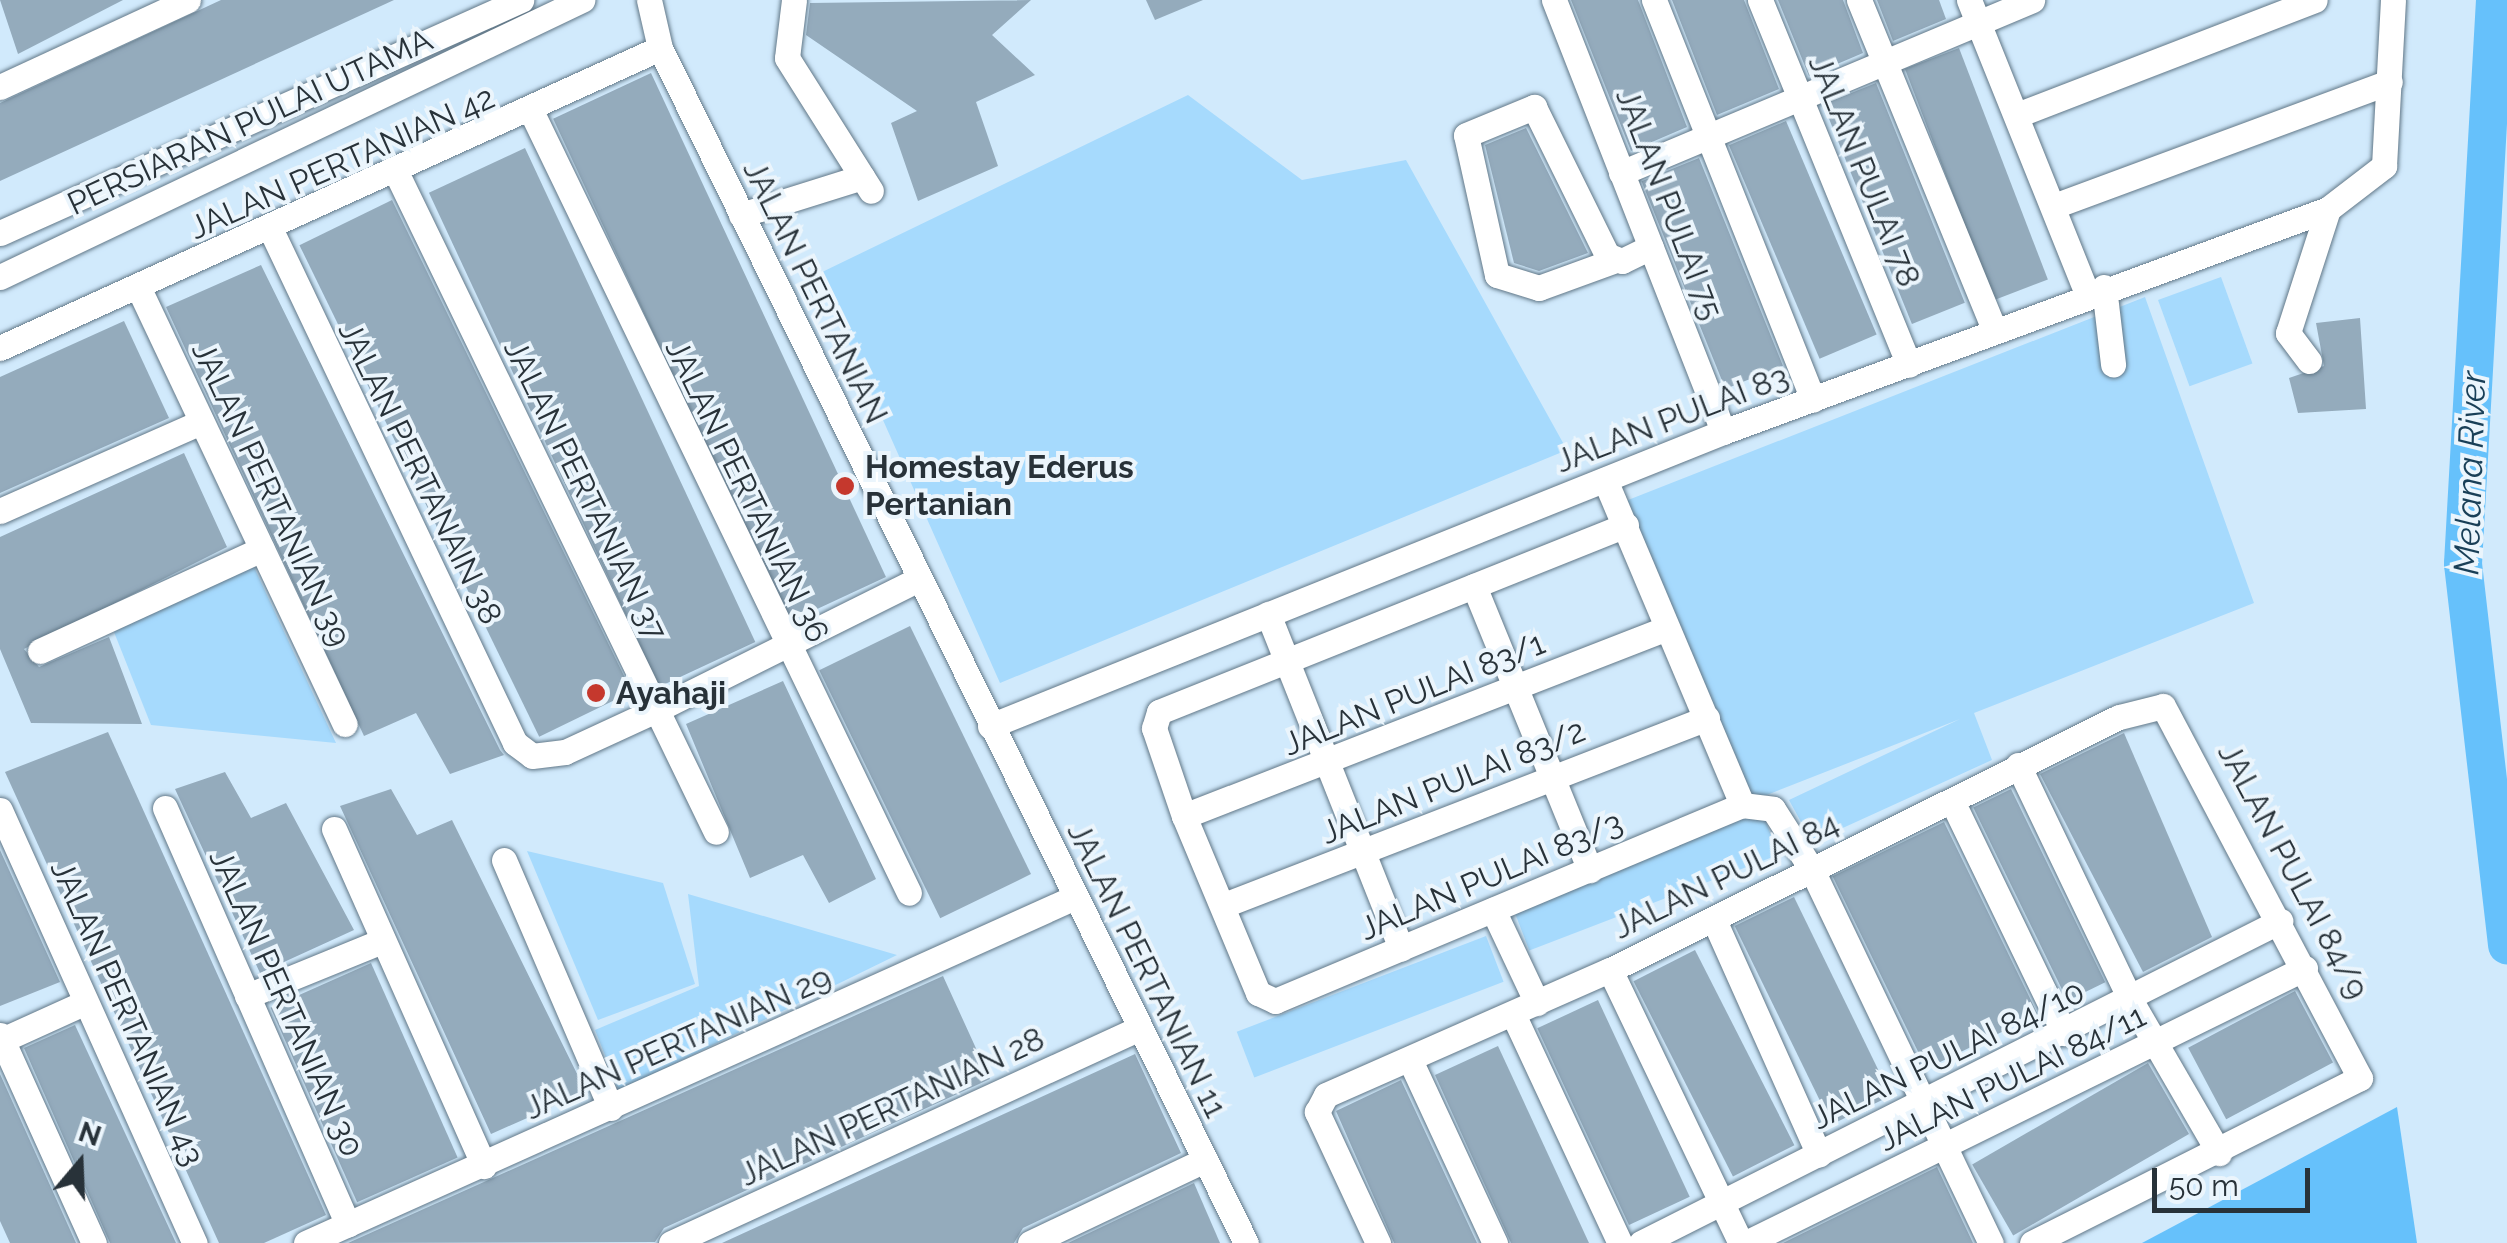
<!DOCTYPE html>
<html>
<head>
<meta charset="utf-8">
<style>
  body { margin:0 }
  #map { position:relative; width:2507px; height:1243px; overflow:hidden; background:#d1eafc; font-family:Raleway,sans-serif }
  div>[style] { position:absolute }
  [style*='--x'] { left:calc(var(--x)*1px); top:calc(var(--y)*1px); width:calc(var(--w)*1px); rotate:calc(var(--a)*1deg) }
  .green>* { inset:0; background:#a6dafd; transform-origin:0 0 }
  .water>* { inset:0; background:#66c1fb }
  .river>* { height:38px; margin:-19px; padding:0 19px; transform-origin:19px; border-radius:19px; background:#66c1fb }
  .building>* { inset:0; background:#94abbc; transform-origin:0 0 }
  .roads { filter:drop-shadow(0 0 2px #617787) drop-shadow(0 0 2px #617787) }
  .minor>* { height:25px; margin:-12.5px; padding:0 12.5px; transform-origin:12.5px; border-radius:12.5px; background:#fff }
  .dots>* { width:28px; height:28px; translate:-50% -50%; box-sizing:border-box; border:5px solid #ebf5fc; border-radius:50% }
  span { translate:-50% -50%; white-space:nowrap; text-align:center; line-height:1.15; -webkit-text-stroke:8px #ebf5fc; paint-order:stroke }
  .street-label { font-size:32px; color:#283239 }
  .poi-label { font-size:32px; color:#283239; font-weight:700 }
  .left { translate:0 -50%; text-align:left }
  .water-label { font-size:35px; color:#193f57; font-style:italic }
  .north { position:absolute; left:30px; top:1113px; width:100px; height:100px; -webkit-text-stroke:8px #ebf5fc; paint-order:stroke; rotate:19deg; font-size:28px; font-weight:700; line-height:40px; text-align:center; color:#283239 }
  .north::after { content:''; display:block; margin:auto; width:35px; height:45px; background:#283239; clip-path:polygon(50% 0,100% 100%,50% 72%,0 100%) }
  .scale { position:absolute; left:2152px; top:1168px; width:158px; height:45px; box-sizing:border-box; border:5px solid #283239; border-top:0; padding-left:12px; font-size:30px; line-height:35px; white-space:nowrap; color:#283239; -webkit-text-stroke:8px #ebf5fc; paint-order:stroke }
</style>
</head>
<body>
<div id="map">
  <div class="green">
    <div style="clip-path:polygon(1188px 95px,1302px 180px,1406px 160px,1567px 450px,1000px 683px,818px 274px)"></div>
    <div style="left:2221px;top:277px;width:92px;height:67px;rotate:70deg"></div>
    <div style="clip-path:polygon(2145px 297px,2254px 603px,1974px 713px,1992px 760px,1812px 842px,1789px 800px,1960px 719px,1744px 804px,1623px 502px)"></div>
    <div style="clip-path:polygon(253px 565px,336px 743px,151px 725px,112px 627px)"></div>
    <div style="left:1761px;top:809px;width:49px;height:267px;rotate:69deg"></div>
    <div style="clip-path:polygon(527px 851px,663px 883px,695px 984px,598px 1020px)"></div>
    <div style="clip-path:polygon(688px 894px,897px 955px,619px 1091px,595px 1030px,699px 986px)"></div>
    <div style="left:1486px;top:936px;width:49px;height:267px;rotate:69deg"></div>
  </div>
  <div class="water">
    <div style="clip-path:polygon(2397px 1107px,2417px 1243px,2142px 1243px)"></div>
  </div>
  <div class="river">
    <div style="--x:2495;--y:0;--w:565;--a:93.25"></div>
    <div style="--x:2463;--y:564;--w:384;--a:83.4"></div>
  </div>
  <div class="building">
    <div style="clip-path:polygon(0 0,123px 0,18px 54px)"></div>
    <div style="clip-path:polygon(221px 0,394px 0,0 181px,0 103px)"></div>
    <div style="clip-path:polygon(1031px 0,992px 35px,1035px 75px,976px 102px,998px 166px,918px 201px,891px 123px,917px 111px,806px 35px,810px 3px)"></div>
    <div style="clip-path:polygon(1146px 0,1203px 0,1155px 20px)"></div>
    <div style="clip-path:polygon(1571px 0,1638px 0,1687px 127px,1631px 151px)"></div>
    <div style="clip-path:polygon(1672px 0,1744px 0,1779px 89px,1717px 115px)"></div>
    <div style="clip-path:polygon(1778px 0,1843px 0,1863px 53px,1809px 76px)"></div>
    <div style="clip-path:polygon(1877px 0,1939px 0,1946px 19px,1893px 41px)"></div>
    <div style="left:1959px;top:48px;width:248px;height:58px;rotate:69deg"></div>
    <div style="left:651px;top:73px;width:556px;height:108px;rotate:65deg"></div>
    <div style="left:1876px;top:83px;width:237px;height:57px;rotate:68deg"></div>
    <div style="left:1786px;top:121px;width:232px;height:62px;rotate:67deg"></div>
    <div style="clip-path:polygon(1526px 128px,1588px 253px,1539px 271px,1514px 263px,1485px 145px)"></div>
    <div style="left:525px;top:148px;width:545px;height:106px;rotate:65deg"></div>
    <div style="left:1699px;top:158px;width:224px;height:62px;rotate:68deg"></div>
    <div style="left:392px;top:200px;width:547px;height:103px;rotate:64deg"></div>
    <div style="clip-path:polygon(261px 265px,500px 750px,504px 755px,450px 774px,416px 713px,364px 736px,166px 307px)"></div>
    <div style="clip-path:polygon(2360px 318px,2366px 409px,2298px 413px,2289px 378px,2324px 366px,2316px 323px)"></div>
    <div style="clip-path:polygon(124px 321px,169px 418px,0 493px,0 377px)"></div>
    <div style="clip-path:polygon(184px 453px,227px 547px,24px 649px,39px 667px,109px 637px,142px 724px,31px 723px,0 649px,0 537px)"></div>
    <div style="left:910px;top:626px;width:276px;height:101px;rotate:64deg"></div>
    <div style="clip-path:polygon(783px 681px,876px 879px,829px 903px,803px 855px,750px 878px,686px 724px)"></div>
    <div style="clip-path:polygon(108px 732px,326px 1215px,264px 1243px,219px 1243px,5px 772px)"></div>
    <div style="clip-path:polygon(2124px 733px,2212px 937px,2143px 972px,2040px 774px)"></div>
    <div style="clip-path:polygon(225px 772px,251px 818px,286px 803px,354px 930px,260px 973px,175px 789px)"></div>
    <div style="clip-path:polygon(391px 789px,417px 835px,452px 820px,586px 1092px,491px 1134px,340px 806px)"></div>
    <div style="left:2011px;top:789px;width:215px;height:42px;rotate:64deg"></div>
    <div style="left:1944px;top:822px;width:214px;height:124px;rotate:64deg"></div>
    <div style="clip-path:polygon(0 850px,60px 982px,0 1006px)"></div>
    <div style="left:1794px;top:897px;width:221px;height:66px;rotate:64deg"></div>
    <div style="left:1695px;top:950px;width:219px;height:69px;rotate:63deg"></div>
    <div style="left:371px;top:963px;width:213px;height:110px;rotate:66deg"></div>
    <div style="clip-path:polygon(943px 976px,990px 1079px,664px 1228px,655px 1242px,348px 1243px)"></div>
    <div style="left:2295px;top:991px;width:81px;height:121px;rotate:62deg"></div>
    <div style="left:1598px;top:1000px;width:217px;height:67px;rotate:65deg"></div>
    <div style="clip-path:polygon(75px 1025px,176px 1243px,110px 1243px,24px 1048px)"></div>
    <div style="clip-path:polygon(1498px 1046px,1589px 1243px,1511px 1243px,1435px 1075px)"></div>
    <div style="clip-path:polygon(1135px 1054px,1181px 1153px,1023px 1228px,1014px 1243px,722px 1243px)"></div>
    <div style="left:2148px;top:1063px;width:82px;height:203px;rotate:60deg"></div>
    <div style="clip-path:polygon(0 1074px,76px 1243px,10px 1243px,0 1221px)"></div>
    <div style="clip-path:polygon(1399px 1081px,1401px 1080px,1477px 1243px,1394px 1243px,1336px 1111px)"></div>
    <div style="clip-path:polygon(1937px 1167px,1973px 1243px,1783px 1243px)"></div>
    <div style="clip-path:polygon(1194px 1183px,1220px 1243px,1068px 1243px)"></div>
  </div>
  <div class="roads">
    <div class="minor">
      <div style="--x:649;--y:0;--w:49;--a:77.1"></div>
      <div style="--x:660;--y:48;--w:1331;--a:63.88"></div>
      <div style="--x:794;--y:0;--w:58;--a:96.9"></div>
      <div style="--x:787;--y:58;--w:157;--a:57.7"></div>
      <div style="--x:1554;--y:0;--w:464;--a:68.6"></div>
      <div style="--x:1654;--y:0;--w:430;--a:68.3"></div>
      <div style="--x:1760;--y:0;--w:394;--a:67.8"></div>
      <div style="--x:1859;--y:0;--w:358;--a:67.7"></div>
      <div style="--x:1969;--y:0;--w:317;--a:68.1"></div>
      <div style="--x:0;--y:87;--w:207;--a:-24.8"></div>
      <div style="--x:532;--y:113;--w:866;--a:64.2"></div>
      <div style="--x:2017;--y:115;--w:319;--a:-21.1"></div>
      <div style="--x:1621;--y:173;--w:446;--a:-22.8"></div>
      <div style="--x:397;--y:174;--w:731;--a:64.14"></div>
      <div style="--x:2054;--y:206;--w:358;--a:-20.3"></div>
      <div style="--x:741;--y:215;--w:127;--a:-17.4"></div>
      <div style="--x:270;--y:228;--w:570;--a:64.56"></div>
      <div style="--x:515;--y:743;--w:21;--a:37"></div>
      <div style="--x:532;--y:756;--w:33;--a:-7"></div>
      <div style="--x:565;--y:752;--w:100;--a:-24.8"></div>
      <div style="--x:656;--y:710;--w:294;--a:-26.5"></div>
      <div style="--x:0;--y:233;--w:571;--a:-24.09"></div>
      <div style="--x:1613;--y:261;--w:79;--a:160"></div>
      <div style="--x:1539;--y:288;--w:44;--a:-162.8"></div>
      <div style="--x:1497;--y:275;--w:143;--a:-102.5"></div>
      <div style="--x:1466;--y:135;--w:74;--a:-22.4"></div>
      <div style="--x:1534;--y:107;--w:165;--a:63.7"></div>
      <div style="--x:1607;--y:255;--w:16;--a:22"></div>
      <div style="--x:1622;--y:261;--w:32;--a:-26"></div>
      <div style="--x:0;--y:277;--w:645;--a:-25.45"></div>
      <div style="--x:2104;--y:287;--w:78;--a:83.3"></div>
      <div style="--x:140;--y:291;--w:479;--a:64.7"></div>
      <div style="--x:0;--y:348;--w:725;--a:-24.44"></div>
      <div style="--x:2309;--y:361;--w:35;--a:-127"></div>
      <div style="--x:2288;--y:333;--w:130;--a:-72.1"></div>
      <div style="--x:1605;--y:480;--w:353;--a:67.1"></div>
      <div style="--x:0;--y:511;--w:220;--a:-23.9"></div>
      <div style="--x:1626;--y:525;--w:503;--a:158.18"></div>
      <div style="--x:1159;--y:712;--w:17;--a:107"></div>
      <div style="--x:1154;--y:728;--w:93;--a:71.2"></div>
      <div style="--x:1184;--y:816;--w:192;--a:67.3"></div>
      <div style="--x:1258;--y:993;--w:19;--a:25"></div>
      <div style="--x:1275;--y:1001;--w:506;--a:-22.77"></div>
      <div style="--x:1742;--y:805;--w:31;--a:7"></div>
      <div style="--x:1773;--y:809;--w:72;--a:57.4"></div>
      <div style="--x:1812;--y:870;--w:414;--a:64.4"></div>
      <div style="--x:1474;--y:586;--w:307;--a:67.8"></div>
      <div style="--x:1268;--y:614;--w:360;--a:68.3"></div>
      <div style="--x:40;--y:651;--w:244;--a:-24.7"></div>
      <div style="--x:990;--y:726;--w:790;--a:-21.86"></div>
      <div style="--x:1723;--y:432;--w:645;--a:-20.23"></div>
      <div style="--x:2328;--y:209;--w:71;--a:-37.5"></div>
      <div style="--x:2384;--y:166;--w:166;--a:-86.9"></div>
      <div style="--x:2018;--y:765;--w:262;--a:64.4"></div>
      <div style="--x:2131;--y:1001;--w:176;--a:59.9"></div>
      <div style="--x:1952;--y:801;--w:258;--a:64.2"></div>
      <div style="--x:165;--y:808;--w:455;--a:66.3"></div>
      <div style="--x:0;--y:810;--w:475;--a:65.8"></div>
      <div style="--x:1184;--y:816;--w:518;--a:-21.27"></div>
      <div style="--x:334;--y:829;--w:369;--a:66"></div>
      <div style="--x:504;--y:860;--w:270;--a:66.7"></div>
      <div style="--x:1224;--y:905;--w:518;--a:-21.16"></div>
      <div style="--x:1493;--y:910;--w:103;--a:64.7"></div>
      <div style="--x:1714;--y:920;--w:257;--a:65.9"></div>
      <div style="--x:1610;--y:970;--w:303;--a:64.4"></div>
      <div style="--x:247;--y:996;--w:146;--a:-22.2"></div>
      <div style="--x:1513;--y:1014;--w:253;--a:65"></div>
      <div style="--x:0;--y:1035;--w:228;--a:65.7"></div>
      <div style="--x:0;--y:1041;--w:94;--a:-24.4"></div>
      <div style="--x:1410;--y:1060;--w:202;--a:65.1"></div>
      <div style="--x:306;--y:1243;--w:843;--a:-24.22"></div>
      <div style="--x:671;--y:1243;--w:516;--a:-24.63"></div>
      <div style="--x:1030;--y:1243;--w:194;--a:-25.4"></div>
      <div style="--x:1378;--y:1243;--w:145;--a:-115"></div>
      <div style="--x:1317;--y:1112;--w:19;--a:-62"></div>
      <div style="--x:1326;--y:1095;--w:310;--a:-23.8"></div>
      <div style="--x:1610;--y:970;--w:568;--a:-26.43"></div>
      <div style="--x:2119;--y:717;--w:45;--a:-14"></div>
      <div style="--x:2163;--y:706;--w:421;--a:62.1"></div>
      <div style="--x:2360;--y:1078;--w:367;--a:153.3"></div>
      <div style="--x:1641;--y:1243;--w:716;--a:-26.74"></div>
      <div style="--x:1746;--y:1243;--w:623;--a:-26.19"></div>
    </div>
  </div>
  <div class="dots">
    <div style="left:845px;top:486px;background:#c5382d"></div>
    <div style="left:596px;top:693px;background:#c5382d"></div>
  </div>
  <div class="street-label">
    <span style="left:250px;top:122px;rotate:-25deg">PERSIARAN PULAI UTAMA</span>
    <span style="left:342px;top:163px;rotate:-24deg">JALAN PERTANIAN 42</span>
    <span style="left:1864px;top:171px;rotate:68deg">JALAN PULAI 78</span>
    <span style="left:1669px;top:204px;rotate:69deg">JALAN PULAI 75</span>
    <span style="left:815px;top:292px;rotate:64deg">JALAN PERTANIAN</span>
    <span style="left:1672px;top:419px;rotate:-21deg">JALAN PULAI 83</span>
    <span style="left:420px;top:473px;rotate:64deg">JALAN PERTANAIN 38</span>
    <span style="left:585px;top:490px;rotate:64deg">JALAN PERTANIAN 37</span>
    <span style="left:747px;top:491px;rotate:64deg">JALAN PERTANIAN 36</span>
    <span style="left:271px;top:494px;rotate:65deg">JALAN PERTANIAN 39</span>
    <span style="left:1414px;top:694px;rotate:-22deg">JALAN PULAI 83/1</span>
    <span style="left:1453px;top:782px;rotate:-22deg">JALAN PULAI 83/2</span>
    <span style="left:2293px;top:871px;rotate:62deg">JALAN PULAI 84/9</span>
    <span style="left:1491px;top:876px;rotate:-23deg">JALAN PULAI 83/3</span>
    <span style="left:1726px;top:876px;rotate:-26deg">JALAN PULAI 84</span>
    <span style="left:1147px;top:970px;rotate:64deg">JALAN PERTANIAN 11</span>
    <span style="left:286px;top:1003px;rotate:66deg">JALAN PERTANIAN 30</span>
    <span style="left:127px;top:1013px;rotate:66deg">JALAN PERTANIAN 43</span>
    <span style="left:678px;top:1043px;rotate:-24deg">JALAN PERTANIAN 29</span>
    <span style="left:1948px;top:1055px;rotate:-26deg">JALAN PULAI 84/10</span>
    <span style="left:2012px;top:1078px;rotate:-26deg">JALAN PULAI 84/11</span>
    <span style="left:892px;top:1107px;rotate:-25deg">JALAN PERTANIAN 28</span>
  </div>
  <div class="poi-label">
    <span class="left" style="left:865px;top:486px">Homestay Ederus<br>Pertanian</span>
    <span class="left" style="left:616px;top:693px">Ayahaji</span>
  </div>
  <div class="water-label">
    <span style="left:2470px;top:473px;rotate:-88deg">Melana River</span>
  </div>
  <div class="north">N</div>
  <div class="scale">50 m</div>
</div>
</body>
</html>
